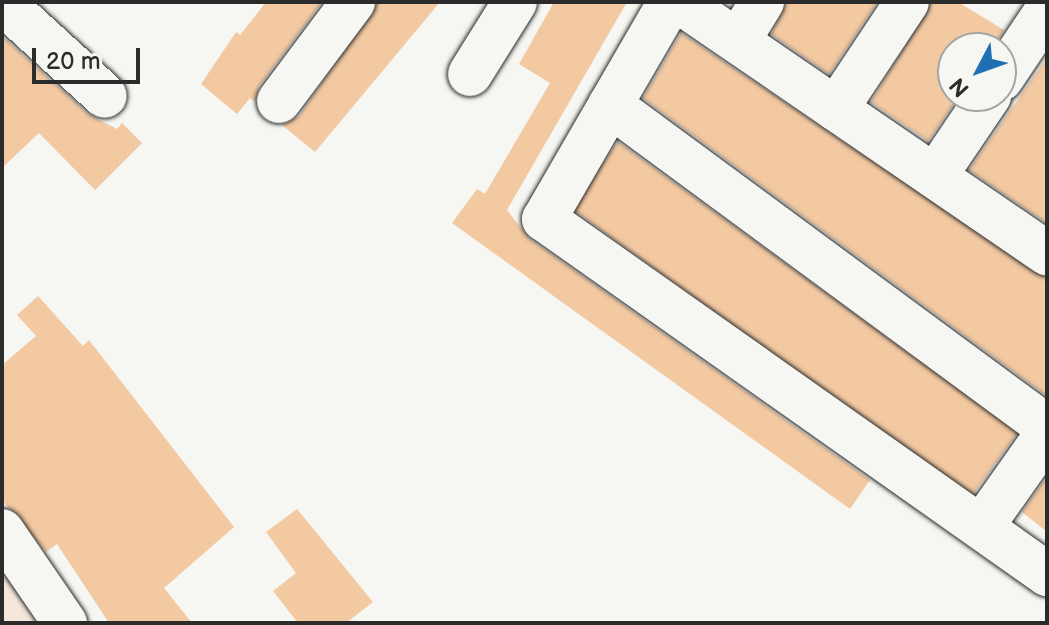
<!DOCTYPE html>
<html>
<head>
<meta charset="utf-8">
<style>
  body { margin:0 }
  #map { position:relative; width:1049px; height:625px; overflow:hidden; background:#f6f6f2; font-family:"Balsamiq Sans",sans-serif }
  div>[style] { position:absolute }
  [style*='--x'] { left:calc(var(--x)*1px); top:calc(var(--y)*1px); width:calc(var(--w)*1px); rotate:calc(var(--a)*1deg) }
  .built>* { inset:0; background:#f5e8da }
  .building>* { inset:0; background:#f3c9a2; transform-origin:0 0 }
  .roads { filter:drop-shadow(0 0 2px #2b2b2b) drop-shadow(0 0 2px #2b2b2b) }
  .minor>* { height:44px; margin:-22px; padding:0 22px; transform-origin:22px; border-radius:22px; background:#f6f6f2 }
  .major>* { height:44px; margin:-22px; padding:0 22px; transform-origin:22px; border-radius:22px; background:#f6f6f2 }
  span { translate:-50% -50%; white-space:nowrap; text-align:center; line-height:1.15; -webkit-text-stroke:7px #f6f6f2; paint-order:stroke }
  .frame { position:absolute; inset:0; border:4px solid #2b2b2b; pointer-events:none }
  .north { position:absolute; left:937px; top:32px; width:80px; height:80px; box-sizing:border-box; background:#f6f6f2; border:2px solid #a5a5a2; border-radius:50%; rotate:229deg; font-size:22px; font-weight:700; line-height:32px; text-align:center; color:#2b2b2b }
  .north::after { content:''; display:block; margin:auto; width:28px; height:36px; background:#1f6fb2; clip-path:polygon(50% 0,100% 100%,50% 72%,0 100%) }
  .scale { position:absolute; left:32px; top:48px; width:108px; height:36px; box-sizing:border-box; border:4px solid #2b2b2b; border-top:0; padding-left:10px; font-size:24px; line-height:28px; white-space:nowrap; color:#2b2b2b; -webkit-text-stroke:6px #f6f6f2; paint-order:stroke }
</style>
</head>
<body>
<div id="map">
  <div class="built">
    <div style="clip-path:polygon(2px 566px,40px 623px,2px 623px)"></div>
  </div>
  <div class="building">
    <div style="clip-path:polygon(266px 2px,322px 2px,259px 86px,255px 102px,250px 98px,237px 114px,201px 84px,236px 32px,240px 35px)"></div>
    <div style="clip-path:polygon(378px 2px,440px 2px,315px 152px,282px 125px,299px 116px)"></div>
    <div style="clip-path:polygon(554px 2px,627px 2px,507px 210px,530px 239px,870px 480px,850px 509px,452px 223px,477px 189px,485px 194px,550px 83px,519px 64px)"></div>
    <div style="clip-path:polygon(787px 2px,877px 2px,829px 74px,771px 34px)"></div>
    <div style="clip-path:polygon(932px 2px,958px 2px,1004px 30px,992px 48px,953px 48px,953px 96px,959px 96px,928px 141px,871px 102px)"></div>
    <div style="clip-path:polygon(681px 33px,1047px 278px,1047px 396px,643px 98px)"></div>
    <div style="clip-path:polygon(2px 36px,88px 114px,117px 129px,122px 123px,142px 143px,95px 190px,39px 133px,2px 168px)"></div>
    <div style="clip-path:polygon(1047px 58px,1047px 223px,969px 170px)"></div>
    <div style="left:618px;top:142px;width:494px;height:81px;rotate:36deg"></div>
    <div style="clip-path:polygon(38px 296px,83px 346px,89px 340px,234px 527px,164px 588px,192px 623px,109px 623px,57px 544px,46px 552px,2px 500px,2px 365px,36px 336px,17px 315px)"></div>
    <div style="clip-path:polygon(1047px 477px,1047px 532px,1022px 512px)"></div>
    <div style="clip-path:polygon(297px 509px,373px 602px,346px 623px,298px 623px,273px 591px,296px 573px,266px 532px)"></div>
  </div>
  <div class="roads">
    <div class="minor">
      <div style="--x:2;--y:2;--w:139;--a:42.4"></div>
      <div style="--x:670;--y:2;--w:251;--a:120.1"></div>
      <div style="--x:544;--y:219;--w:616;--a:35.21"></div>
      <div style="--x:680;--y:2;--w:445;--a:34.4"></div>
      <div style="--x:738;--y:41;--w:46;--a:-58.4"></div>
      <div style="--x:470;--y:74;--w:85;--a:-58"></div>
      <div style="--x:1001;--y:79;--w:77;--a:-56.1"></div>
      <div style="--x:279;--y:101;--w:124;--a:-53.2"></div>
      <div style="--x:610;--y:105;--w:543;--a:36.38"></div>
      <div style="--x:836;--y:109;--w:128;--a:-56.4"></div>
      <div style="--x:935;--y:176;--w:97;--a:-56"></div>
      <div style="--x:982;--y:526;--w:113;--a:-54.8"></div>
    </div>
    <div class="major">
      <div style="--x:2;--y:531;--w:112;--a:55.6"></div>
    </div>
  </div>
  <div class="frame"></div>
  <div class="north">N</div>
  <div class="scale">20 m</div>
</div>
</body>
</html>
